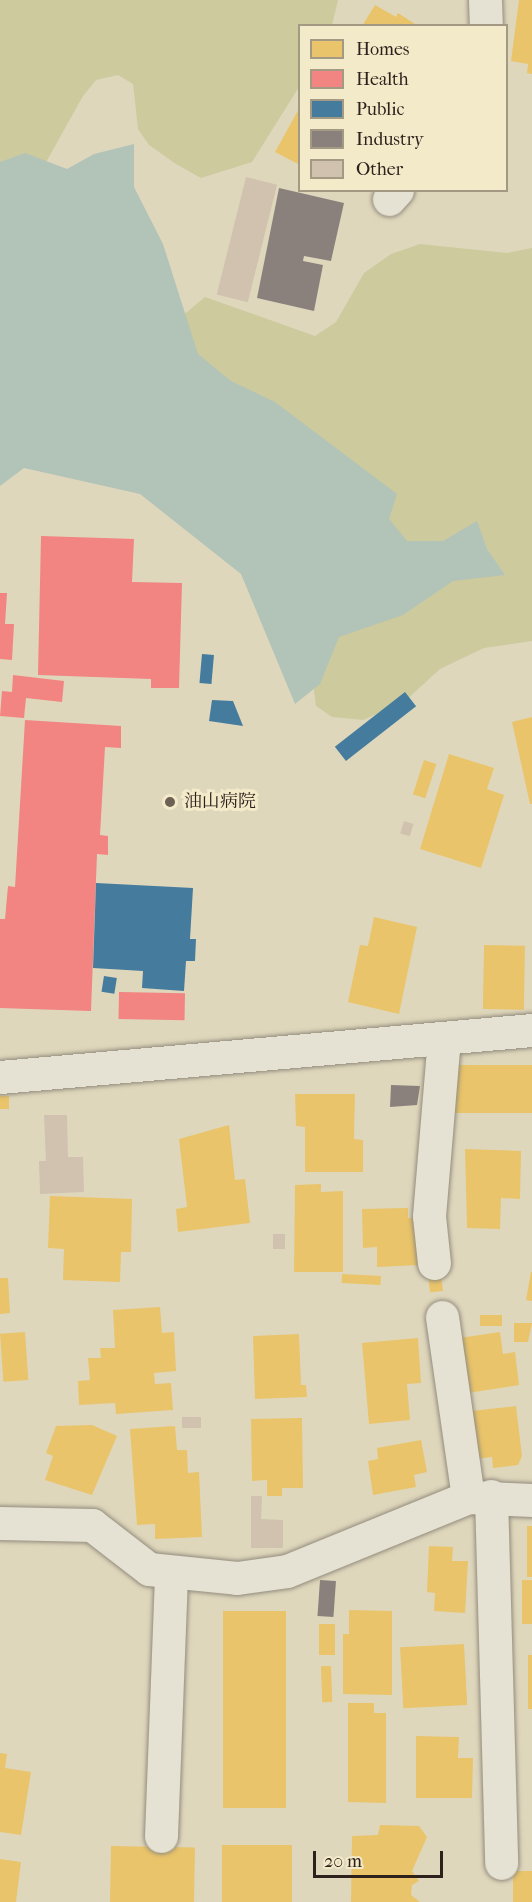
<!DOCTYPE html>
<html>
<head>
<meta charset="utf-8">
<style>
  body { margin:0 }
  #map { position:relative; width:532px; height:1902px; overflow:hidden; background:#dfd7bc; font-family:"IM FELL French Canon","Noto Serif JP",serif }
  div>[style] { position:absolute }
  [style*='--x'] { left:calc(var(--x)*1px); top:calc(var(--y)*1px); width:calc(var(--w)*1px); rotate:calc(var(--a)*1deg) }
  .green>* { inset:0; background:#cdca9e }
  .water>* { inset:0; background:#b2c3b8 }
  .homes>* { inset:0; background:#e9c46a; transform-origin:0 0 }
  .health>* { inset:0; background:#f28482; transform-origin:0 0 }
  .public>* { inset:0; background:#457b9d; transform-origin:0 0 }
  .industry>* { inset:0; background:#8a817c; transform-origin:0 0 }
  .building>* { inset:0; background:#d0c2af; transform-origin:0 0 }
  .roads { filter:drop-shadow(0 0 2px #938c7d) drop-shadow(0 0 2px #938c7d) }
  .minor>* { height:33px; margin:-16.5px; padding:0 16.5px; transform-origin:16.5px; border-radius:16.5px; background:#e5e1d3 }
  .dots>* { width:16px; height:16px; translate:-50% -50%; box-sizing:border-box; border:3px solid #f3eaca; border-radius:50% }
  span { translate:-50% -50%; white-space:nowrap; text-align:center; line-height:1.15; -webkit-text-stroke:6px #f3eaca; paint-order:stroke }
  .poi-label { font-size:18px; color:#2e211c }
  .left { translate:0 -50%; text-align:left }
  .legend { position:absolute; left:298px; top:24px; width:210px; height:168px; box-sizing:border-box; background:#f3eaca; border:2px solid #a49a84; margin:0; padding:8px 10px; list-style:none; font-size:18px; color:#2e211c }
  .legend li { display:flex; align-items:center; gap:12px; height:30px }
  .legend b { width:30px; border:2px solid #a49a84 }
  .scale { position:absolute; left:313px; top:1851px; width:130px; height:27px; box-sizing:border-box; border:3px solid #2e211c; border-top:0; padding-left:8px; font-size:18px; line-height:21px; white-space:nowrap; color:#2e211c; -webkit-text-stroke:4px #f3eaca; paint-order:stroke }
</style>
</head>
<body>
<div id="map">
  <div class="green">
    <div style="clip-path:polygon(0 0,338px 0,332px 25px,300px 26px,299px 87px,252px 162px,201px 178px,176px 164px,149px 145px,138px 129px,133px 84px,118px 75px,96px 80px,83px 96px,40px 173px,0 190px)"></div>
    <div style="clip-path:polygon(420px 244px,507px 253px,532px 248px,532px 641px,484px 648px,440px 669px,404px 702px,363px 720px,332px 717px,316px 706px,308px 645px,389px 550px,247px 416px,169px 327px,205px 297px,315px 336px,336px 322px,364px 273px,391px 254px)"></div>
  </div>
  <div class="water">
    <div style="clip-path:polygon(134px 144px,134px 187px,163px 244px,198px 354px,231px 381px,275px 402px,397px 494px,389px 519px,407px 541px,443px 541px,477px 521px,487px 549px,505px 575px,453px 581px,403px 615px,339px 637px,320px 684px,295px 704px,241px 574px,140px 494px,24px 468px,0 486px,0 162px,25px 153px,67px 169px,94px 154px)"></div>
  </div>
  <div class="homes">
    <div style="clip-path:polygon(519px 0,532px 0,532px 74px,527px 73px,528px 64px,511px 61px)"></div>
    <div style="clip-path:polygon(375px 5px,396px 17px,398px 13px,418px 26px,362px 26px)"></div>
    <div style="clip-path:polygon(300px 107px,300px 165px,275px 152px)"></div>
    <div style="clip-path:polygon(532px 717px,532px 804px,530px 804px,512px 722px)"></div>
    <div style="clip-path:polygon(449px 754px,494px 768px,487px 789px,504px 795px,481px 868px,420px 849px)"></div>
    <div style="left:424px;top:760px;width:13px;height:36px;rotate:18deg"></div>
    <div style="clip-path:polygon(374px 917px,417px 927px,399px 1014px,348px 1002px,360px 945px,368px 946px)"></div>
    <div style="left:484px;top:945px;width:41px;height:64px;rotate:1deg"></div>
    <div style="left:532px;top:1065px;width:48px;height:79px;rotate:90deg"></div>
    <div style="clip-path:polygon(295px 1094px,355px 1094px,354px 1139px,363px 1140px,363px 1172px,305px 1172px,305px 1127px,296px 1126px)"></div>
    <div style="left:0;top:1096px;width:9px;height:13px"></div>
    <div style="clip-path:polygon(229px 1125px,235px 1180px,245px 1179px,250px 1223px,178px 1232px,176px 1209px,187px 1207px,179px 1139px)"></div>
    <div style="clip-path:polygon(465px 1149px,521px 1151px,520px 1199px,501px 1198px,500px 1229px,467px 1228px)"></div>
    <div style="clip-path:polygon(321px 1184px,321px 1192px,343px 1191px,343px 1272px,294px 1272px,295px 1185px)"></div>
    <div style="clip-path:polygon(50px 1196px,132px 1199px,131px 1252px,121px 1252px,120px 1282px,63px 1280px,64px 1249px,48px 1248px)"></div>
    <div style="clip-path:polygon(408px 1208px,408px 1218px,418px 1218px,419px 1265px,377px 1267px,377px 1247px,363px 1248px,362px 1209px)"></div>
    <div style="clip-path:polygon(531px 1272px,532px 1272px,532px 1301px,526px 1300px)"></div>
    <div style="left:441px;top:1273px;width:18px;height:13px;rotate:84deg"></div>
    <div style="left:342px;top:1274px;width:39px;height:9px;rotate:3deg"></div>
    <div style="clip-path:polygon(0 1278px,8px 1278px,10px 1313px,0 1314px)"></div>
    <div style="clip-path:polygon(160px 1307px,162px 1333px,174px 1332px,176px 1371px,154px 1373px,155px 1384px,171px 1383px,173px 1410px,116px 1414px,115px 1403px,79px 1405px,78px 1381px,90px 1380px,88px 1358px,101px 1358px,100px 1348px,115px 1348px,113px 1310px)"></div>
    <div style="left:502px;top:1315px;width:11px;height:22px;rotate:90deg"></div>
    <div style="clip-path:polygon(514px 1323px,532px 1323px,528px 1342px,514px 1342px)"></div>
    <div style="left:25px;top:1332px;width:48px;height:25px;rotate:86deg"></div>
    <div style="clip-path:polygon(500px 1332px,503px 1354px,515px 1352px,519px 1385px,461px 1394px,453px 1339px)"></div>
    <div style="clip-path:polygon(299px 1334px,301px 1385px,306px 1385px,307px 1397px,255px 1399px,253px 1336px)"></div>
    <div style="clip-path:polygon(418px 1338px,421px 1383px,407px 1384px,410px 1420px,369px 1424px,362px 1343px)"></div>
    <div style="clip-path:polygon(516px 1406px,522px 1456px,518px 1465px,493px 1468px,492px 1457px,476px 1459px,471px 1411px)"></div>
    <div style="clip-path:polygon(302px 1418px,303px 1488px,282px 1488px,282px 1496px,267px 1496px,267px 1480px,252px 1481px,251px 1419px)"></div>
    <div style="clip-path:polygon(92px 1425px,117px 1436px,92px 1495px,45px 1480px,53px 1456px,46px 1453px,56px 1426px)"></div>
    <div style="clip-path:polygon(175px 1426px,177px 1450px,187px 1450px,188px 1473px,199px 1472px,202px 1537px,155px 1539px,155px 1524px,137px 1525px,130px 1429px)"></div>
    <div style="clip-path:polygon(421px 1440px,427px 1472px,414px 1475px,416px 1487px,373px 1495px,368px 1461px,378px 1459px,377px 1448px)"></div>
    <div style="left:527px;top:1526px;width:5px;height:51px"></div>
    <div style="clip-path:polygon(429px 1546px,453px 1547px,452px 1561px,468px 1561px,465px 1613px,434px 1611px,435px 1593px,427px 1592px)"></div>
    <div style="left:522px;top:1580px;width:10px;height:44px"></div>
    <div style="clip-path:polygon(349px 1610px,392px 1611px,392px 1695px,343px 1694px,343px 1634px,349px 1634px)"></div>
    <div style="left:223px;top:1611px;width:63px;height:197px"></div>
    <div style="left:319px;top:1624px;width:16px;height:31px"></div>
    <div style="left:464px;top:1644px;width:61px;height:64px;rotate:87deg"></div>
    <div style="left:528px;top:1655px;width:4px;height:54px"></div>
    <div style="left:331px;top:1666px;width:36px;height:10px;rotate:88deg"></div>
    <div style="clip-path:polygon(348px 1703px,374px 1703px,374px 1713px,386px 1713px,386px 1803px,348px 1802px)"></div>
    <div style="clip-path:polygon(416px 1736px,459px 1737px,458px 1758px,473px 1758px,472px 1798px,416px 1798px)"></div>
    <div style="clip-path:polygon(0 1753px,7px 1754px,5px 1768px,31px 1772px,21px 1835px,0 1832px)"></div>
    <div style="clip-path:polygon(380px 1825px,419px 1826px,427px 1837px,412px 1871px,419px 1881px,412px 1885px,411px 1895px,420px 1902px,351px 1902px,352px 1836px,378px 1835px)"></div>
    <div style="left:222px;top:1845px;width:70px;height:57px"></div>
    <div style="left:111px;top:1846px;width:84px;height:56px;rotate:1deg"></div>
    <div style="clip-path:polygon(0 1859px,21px 1862px,16px 1902px,0 1902px)"></div>
    <div style="left:532px;top:1871px;width:31px;height:19px;rotate:90deg"></div>
  </div>
  <div class="health">
    <div style="clip-path:polygon(41px 536px,134px 539px,132px 582px,182px 583px,179px 688px,151px 688px,151px 679px,38px 675px)"></div>
    <div style="clip-path:polygon(0 593px,7px 593px,5px 624px,14px 624px,12px 660px,0 659px)"></div>
    <div style="clip-path:polygon(13px 675px,64px 681px,62px 702px,26px 698px,24px 718px,0 716px,2px 691px,12px 692px)"></div>
    <div style="clip-path:polygon(25px 720px,121px 726px,121px 748px,105px 747px,100px 835px,108px 836px,108px 855px,97px 854px,91px 1011px,0 1008px,0 919px,5px 919px,8px 886px,15px 887px)"></div>
    <div style="left:119px;top:992px;width:66px;height:27px;rotate:1deg"></div>
  </div>
  <div class="public">
    <div style="left:202px;top:654px;width:12px;height:29px;rotate:5deg"></div>
    <div style="left:405px;top:692px;width:18px;height:89px;rotate:52deg"></div>
    <div style="clip-path:polygon(212px 700px,233px 701px,243px 726px,209px 721px)"></div>
    <div style="clip-path:polygon(96px 883px,193px 888px,190px 939px,196px 939px,195px 961px,186px 961px,184px 991px,142px 988px,143px 971px,93px 968px)"></div>
    <div style="left:104px;top:976px;width:13px;height:16px;rotate:9deg"></div>
  </div>
  <div class="industry">
    <div style="clip-path:polygon(279px 188px,344px 203px,331px 261px,304px 256px,303px 261px,323px 265px,314px 311px,257px 298px)"></div>
    <div style="clip-path:polygon(391px 1085px,420px 1086px,417px 1105px,390px 1107px)"></div>
    <div style="left:320px;top:1580px;width:16px;height:36px;rotate:4deg"></div>
  </div>
  <div class="building">
    <div style="left:246px;top:177px;width:32px;height:121px;rotate:14deg"></div>
    <div style="left:404px;top:821px;width:10px;height:13px;rotate:17deg"></div>
    <div style="clip-path:polygon(44px 1115px,67px 1115px,68px 1157px,83px 1157px,84px 1192px,40px 1194px,39px 1161px,46px 1161px)"></div>
    <div style="left:273px;top:1234px;width:12px;height:15px"></div>
    <div style="left:201px;top:1417px;width:11px;height:19px;rotate:90deg"></div>
    <div style="clip-path:polygon(251px 1496px,262px 1496px,261px 1519px,283px 1520px,283px 1548px,251px 1548px)"></div>
  </div>
  <div class="roads">
    <div class="minor">
      <div style="--x:485;--y:0;--w:26;--a:88"></div>
      <div style="--x:389;--y:199;--w:12;--a:-48"></div>
      <div style="--x:0;--y:1077;--w:534;--a:-5.05"></div>
      <div style="--x:434;--y:1263;--w:47;--a:-96.1"></div>
      <div style="--x:429;--y:1216;--w:178;--a:-85.2"></div>
      <div style="--x:442;--y:1317;--w:182;--a:81.8"></div>
      <div style="--x:491;--y:1496;--w:367;--a:88.4"></div>
      <div style="--x:0;--y:1523;--w:92;--a:1.2"></div>
      <div style="--x:92;--y:1525;--w:72;--a:37.7"></div>
      <div style="--x:149;--y:1569;--w:88;--a:5.8"></div>
      <div style="--x:237;--y:1578;--w:50;--a:-8"></div>
      <div style="--x:287;--y:1571;--w:196;--a:-22.2"></div>
      <div style="--x:468;--y:1497;--w:64;--a:2.7"></div>
      <div style="--x:161;--y:1836;--w:264;--a:-87.8"></div>
    </div>
  </div>
  <div class="dots">
    <div style="left:170px;top:802px;background:#6c6154"></div>
  </div>
  <div class="poi-label">
    <span class="left" style="left:184px;top:802px">油山病院</span>
  </div>
  <ul class="legend">
  <li><b style="height:16px;background:#e9c46a"></b>Homes</li>
  <li><b style="height:16px;background:#f28482"></b>Health</li>
  <li><b style="height:16px;background:#457b9d"></b>Public</li>
  <li><b style="height:16px;background:#8a817c"></b>Industry</li>
  <li><b style="height:16px;background:#d0c2af"></b>Other</li>
  </ul>
  <div class="scale">20 m</div>
</div>
</body>
</html>
